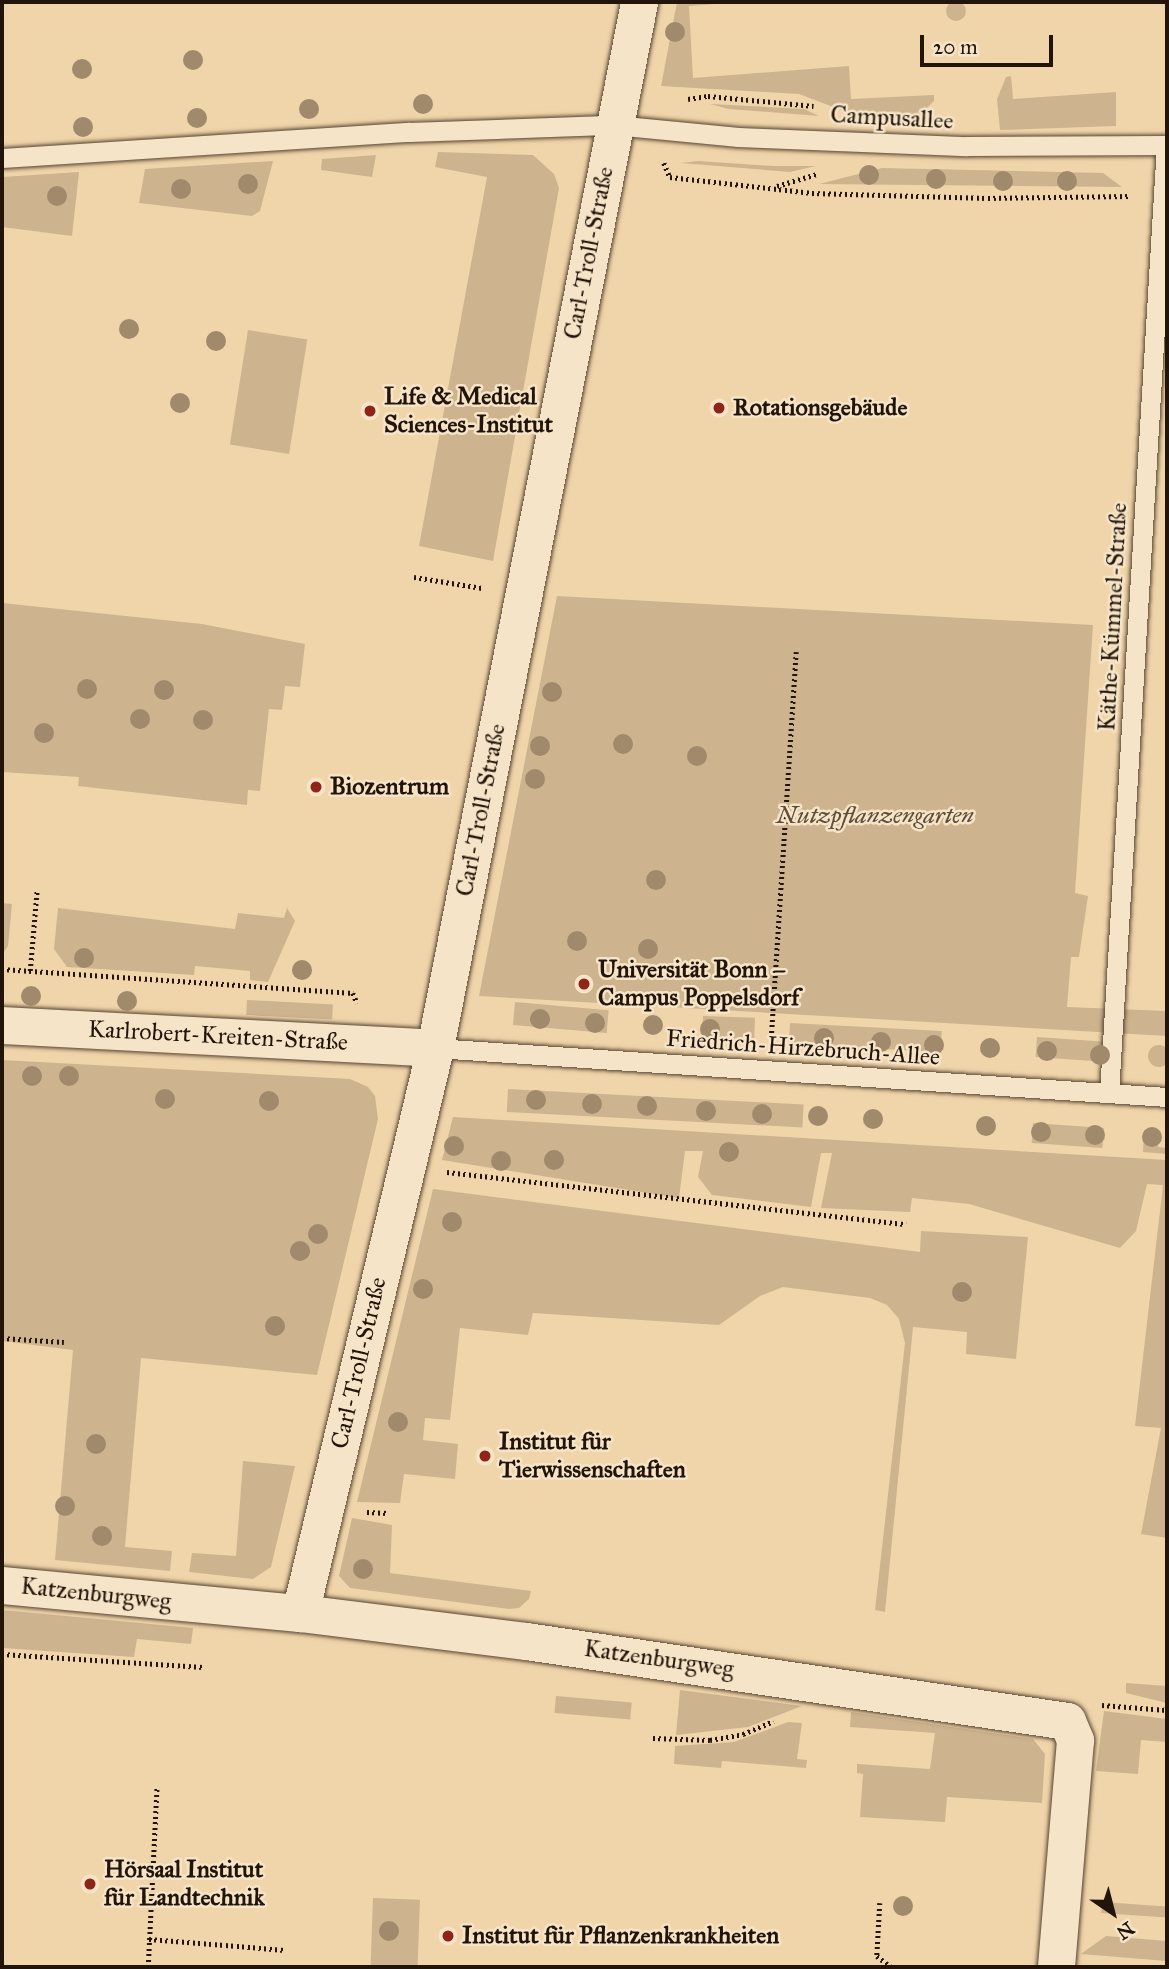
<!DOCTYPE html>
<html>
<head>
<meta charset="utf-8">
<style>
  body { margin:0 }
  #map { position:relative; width:1169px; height:1969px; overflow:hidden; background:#f0d5aa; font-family:"IM FELL Great Primer",serif }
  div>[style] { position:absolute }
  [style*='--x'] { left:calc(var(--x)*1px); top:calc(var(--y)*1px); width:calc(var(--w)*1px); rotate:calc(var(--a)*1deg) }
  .green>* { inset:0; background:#cdb48f; transform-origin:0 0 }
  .round { border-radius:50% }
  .path>* { height:4.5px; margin-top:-2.25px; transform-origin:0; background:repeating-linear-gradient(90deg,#221409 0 2px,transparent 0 5.5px) }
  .roads { filter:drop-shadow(0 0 2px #564431) drop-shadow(0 0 2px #564431) }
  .lane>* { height:19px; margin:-9.5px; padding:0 9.5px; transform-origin:9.5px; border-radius:9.5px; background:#f5e4c8 }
  .street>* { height:37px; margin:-18.5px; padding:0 18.5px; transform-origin:18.5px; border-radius:18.5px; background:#f5e4c8 }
  .trees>* { width:20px; height:20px; margin:-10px; border-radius:50%; background:#a08a6b }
  .dots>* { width:19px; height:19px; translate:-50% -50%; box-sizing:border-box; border:4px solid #f5e4c8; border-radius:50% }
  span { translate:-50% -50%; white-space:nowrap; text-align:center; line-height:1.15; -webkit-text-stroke:5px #f5e4c8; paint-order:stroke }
  .street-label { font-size:24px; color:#221409 }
  .poi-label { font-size:24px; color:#221409; font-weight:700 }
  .left { translate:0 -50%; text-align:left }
  .park-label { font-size:24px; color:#5e4c38; font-style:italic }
  .frame { position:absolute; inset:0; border:4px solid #221409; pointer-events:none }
  .north { position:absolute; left:1078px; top:1878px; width:70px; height:70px; -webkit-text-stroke:5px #f5e4c8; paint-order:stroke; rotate:145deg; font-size:19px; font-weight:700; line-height:28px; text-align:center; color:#221409 }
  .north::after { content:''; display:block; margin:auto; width:24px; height:32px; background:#221409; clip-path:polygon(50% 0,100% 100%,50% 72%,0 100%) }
  .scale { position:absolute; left:920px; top:35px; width:133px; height:32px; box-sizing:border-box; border:4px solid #221409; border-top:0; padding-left:9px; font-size:21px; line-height:24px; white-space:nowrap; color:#221409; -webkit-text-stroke:5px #f5e4c8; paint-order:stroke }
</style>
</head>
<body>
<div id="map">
  <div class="green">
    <div class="round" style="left:946px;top:1px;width:20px;height:20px"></div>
    <div style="clip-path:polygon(677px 2px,741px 2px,689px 6px,693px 78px,849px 66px,851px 99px,934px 95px,934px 101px,909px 125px,894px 125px,862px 118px,799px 94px,661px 86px)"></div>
    <div style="clip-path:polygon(1011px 76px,1013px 99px,1116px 92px,1116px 126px,1000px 130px,997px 99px,1006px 77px)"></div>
    <div style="clip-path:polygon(710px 104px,804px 109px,819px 116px,729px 109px)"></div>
    <div style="clip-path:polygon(438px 152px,533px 155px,554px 174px,559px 188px,493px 561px,419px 546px,487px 177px,435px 167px)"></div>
    <div style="clip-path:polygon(376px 155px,372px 177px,321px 170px,322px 159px)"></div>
    <div style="clip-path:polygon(273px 161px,260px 211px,252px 216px,139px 203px,145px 169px)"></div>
    <div style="clip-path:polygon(698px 161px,773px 166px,816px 166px,790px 172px,681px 163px)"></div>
    <div style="clip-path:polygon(882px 168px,1103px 173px,1122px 187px,819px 184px)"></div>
    <div style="clip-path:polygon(79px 172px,72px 236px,2px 227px,2px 177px)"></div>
    <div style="left:248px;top:330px;width:60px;height:116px;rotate:9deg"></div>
    <div style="clip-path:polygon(557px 596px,1093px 625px,1075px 893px,1088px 896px,1079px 957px,1071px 957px,1067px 1007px,1167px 1011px,1167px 1036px,479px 996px)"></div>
    <div style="clip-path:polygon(2px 603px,202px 624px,305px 644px,300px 687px,285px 686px,282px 710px,269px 709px,260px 791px,248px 790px,247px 805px,78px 786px,79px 777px,2px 772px)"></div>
    <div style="clip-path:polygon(2px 903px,12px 904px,8px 946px,2px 955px)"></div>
    <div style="clip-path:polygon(58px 908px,235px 929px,238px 913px,284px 918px,287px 908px,295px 921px,268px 982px,250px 980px,250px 971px,195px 966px,194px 975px,67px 967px,54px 949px)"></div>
    <div style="left:247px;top:1000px;width:86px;height:15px;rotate:3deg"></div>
    <div style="left:515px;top:1002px;width:94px;height:23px;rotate:5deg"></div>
    <div style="left:703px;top:1016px;width:52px;height:22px;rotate:2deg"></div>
    <div style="left:790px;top:1023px;width:152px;height:21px;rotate:3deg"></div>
    <div style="left:1037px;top:1037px;width:72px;height:20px;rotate:4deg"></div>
    <div class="round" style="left:1148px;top:1045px;width:22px;height:22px"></div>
    <div style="clip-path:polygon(2px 1060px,350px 1079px,368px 1087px,375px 1096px,378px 1119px,317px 1375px,141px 1358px,125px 1547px,172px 1551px,170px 1571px,55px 1560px,73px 1350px,2px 1341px)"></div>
    <div style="left:508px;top:1089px;width:296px;height:23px;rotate:3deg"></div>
    <div style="clip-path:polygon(453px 1117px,1167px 1160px,1167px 1538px,1141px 1534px,1161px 1428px,1135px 1426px,1163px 1185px,1147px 1184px,1136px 1231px,1120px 1248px,969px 1204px,912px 1198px,910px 1212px,821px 1208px,832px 1153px,821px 1153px,811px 1207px,712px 1195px,698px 1177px,703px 1151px,685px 1151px,679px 1198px,442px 1160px)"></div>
    <div style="left:1033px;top:1123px;width:71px;height:20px;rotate:4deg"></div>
    <div style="clip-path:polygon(1144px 1130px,1159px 1131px,1158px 1147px,1167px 1148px,1167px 1154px,1143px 1152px)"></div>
    <div style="clip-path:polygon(433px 1189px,920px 1252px,921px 1231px,1028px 1237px,1016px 1359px,966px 1354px,967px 1332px,913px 1327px,885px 1612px,875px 1610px,905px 1343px,899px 1319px,887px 1305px,870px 1298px,783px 1287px,760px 1296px,719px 1325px,533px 1313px,528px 1335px,460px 1328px,450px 1420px,425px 1418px,423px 1440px,458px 1444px,455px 1479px,404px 1474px,400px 1503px,357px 1502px)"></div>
    <div style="clip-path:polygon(243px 1461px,295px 1466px,271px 1567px,253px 1579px,189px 1572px,192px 1553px,236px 1556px)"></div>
    <div style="clip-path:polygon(352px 1518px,392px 1525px,390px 1573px,531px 1591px,529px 1599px,519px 1608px,509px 1609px,350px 1588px,339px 1576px)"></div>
    <div style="clip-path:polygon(2px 1610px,193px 1628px,191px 1644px,137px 1639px,134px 1657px,2px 1648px)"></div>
    <div style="clip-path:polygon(1126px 1683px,1167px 1686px,1167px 1703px,1126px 1693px)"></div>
    <div style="clip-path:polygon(680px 1690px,802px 1706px,748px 1727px,676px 1735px)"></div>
    <div style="left:556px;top:1696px;width:76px;height:17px;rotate:5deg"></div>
    <div style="clip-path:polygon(1104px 1711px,1167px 1719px,1167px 1742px,1141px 1740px,1138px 1774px,1096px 1771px)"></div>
    <div style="clip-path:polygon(851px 1712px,1033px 1739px,1045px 1754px,1042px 1803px,947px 1797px,945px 1822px,860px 1817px,863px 1774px,857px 1773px,857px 1764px,930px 1769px,935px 1733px,850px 1727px)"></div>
    <div style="clip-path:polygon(788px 1722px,802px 1723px,797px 1759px,807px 1760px,806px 1768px,722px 1761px,721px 1768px,674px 1764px,675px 1746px,734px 1742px)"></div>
    <div style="left:373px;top:1898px;width:47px;height:69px;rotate:2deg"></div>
    <div style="left:1102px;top:1902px;width:65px;height:11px;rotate:4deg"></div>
    <div style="clip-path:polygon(1106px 1936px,1167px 1941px,1167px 1961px,1081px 1954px)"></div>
  </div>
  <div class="path">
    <div style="--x:688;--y:99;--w:20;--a:-9"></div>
    <div style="--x:708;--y:96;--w:106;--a:5.4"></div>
    <div style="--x:664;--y:163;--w:15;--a:67"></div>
    <div style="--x:670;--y:177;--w:143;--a:6.4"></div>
    <div style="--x:812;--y:193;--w:176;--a:1.6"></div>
    <div style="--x:988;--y:198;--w:143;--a:-0.8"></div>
    <div style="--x:777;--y:186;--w:42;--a:-16.7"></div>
    <div style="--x:414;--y:577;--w:69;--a:9.2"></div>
    <div style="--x:2;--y:969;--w:352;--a:3.9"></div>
    <div style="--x:353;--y:993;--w:11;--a:68"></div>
    <div style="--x:30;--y:971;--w:81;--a:-85.1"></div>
    <div style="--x:771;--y:1038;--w:387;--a:-86.3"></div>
    <div style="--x:447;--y:1172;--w:462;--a:6.5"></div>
    <div style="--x:2;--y:1338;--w:62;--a:3.7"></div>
    <div style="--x:367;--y:1512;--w:21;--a:3"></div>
    <div style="--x:2;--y:1654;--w:201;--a:3.7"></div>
    <div style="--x:1102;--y:1705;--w:65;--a:4.4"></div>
    <div style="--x:653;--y:1738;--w:57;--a:2"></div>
    <div style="--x:710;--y:1740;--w:34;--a:-10"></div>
    <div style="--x:743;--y:1734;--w:33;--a:-23"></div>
    <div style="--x:880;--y:1903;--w:53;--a:93.2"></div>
    <div style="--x:877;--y:1956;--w:18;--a:38"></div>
    <div style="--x:635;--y:1933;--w:62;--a:4.6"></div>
    <div style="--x:149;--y:1939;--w:136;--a:4.6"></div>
    <div style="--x:148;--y:1967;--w:181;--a:-87.2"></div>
  </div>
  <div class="roads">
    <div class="lane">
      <div style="--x:2;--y:158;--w:408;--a:-3.7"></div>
      <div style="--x:409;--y:132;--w:205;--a:-2"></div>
      <div style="--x:614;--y:125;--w:125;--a:5.5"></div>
      <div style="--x:738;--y:137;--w:229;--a:2.3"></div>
      <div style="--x:967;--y:146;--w:200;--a:-0.3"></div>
      <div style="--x:435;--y:1048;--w:734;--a:3.83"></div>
      <div style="--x:1109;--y:1093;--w:950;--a:-86.56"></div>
    </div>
    <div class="street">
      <div style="--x:2;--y:1025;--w:434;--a:3"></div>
      <div style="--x:2;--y:1585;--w:299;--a:5.4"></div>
      <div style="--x:300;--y:1613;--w:228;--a:7.1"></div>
      <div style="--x:526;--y:1641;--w:547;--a:8.41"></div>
      <div style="--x:1067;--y:1721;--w:21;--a:67"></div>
      <div style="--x:1075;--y:1740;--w:228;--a:94.8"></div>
      <div style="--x:300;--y:1613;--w:581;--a:-76.56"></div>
      <div style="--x:435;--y:1048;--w:1066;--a:-78.96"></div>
    </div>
  </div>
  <div class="trees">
    <div style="left:675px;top:32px"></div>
    <div style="left:193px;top:60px"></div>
    <div style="left:82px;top:69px"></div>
    <div style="left:423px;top:104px"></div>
    <div style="left:309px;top:109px"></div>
    <div style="left:197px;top:118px"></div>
    <div style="left:83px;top:127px"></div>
    <div style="left:869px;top:175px"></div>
    <div style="left:936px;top:179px"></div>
    <div style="left:1003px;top:181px"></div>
    <div style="left:1067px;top:181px"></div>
    <div style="left:248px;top:184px"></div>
    <div style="left:181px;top:189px"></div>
    <div style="left:57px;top:196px"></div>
    <div style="left:129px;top:329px"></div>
    <div style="left:216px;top:341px"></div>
    <div style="left:180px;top:403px"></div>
    <div style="left:87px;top:689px"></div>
    <div style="left:164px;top:690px"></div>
    <div style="left:552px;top:692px"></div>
    <div style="left:140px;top:719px"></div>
    <div style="left:203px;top:720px"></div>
    <div style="left:44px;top:733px"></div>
    <div style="left:623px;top:744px"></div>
    <div style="left:540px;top:746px"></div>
    <div style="left:697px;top:756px"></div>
    <div style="left:535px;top:779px"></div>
    <div style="left:656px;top:880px"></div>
    <div style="left:577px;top:941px"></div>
    <div style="left:648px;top:949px"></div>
    <div style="left:84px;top:958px"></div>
    <div style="left:302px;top:970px"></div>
    <div style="left:31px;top:996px"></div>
    <div style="left:127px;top:1001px"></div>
    <div style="left:540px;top:1019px"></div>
    <div style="left:595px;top:1023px"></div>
    <div style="left:653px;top:1025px"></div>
    <div style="left:710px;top:1029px"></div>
    <div style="left:824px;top:1038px"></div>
    <div style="left:881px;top:1042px"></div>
    <div style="left:934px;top:1045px"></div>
    <div style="left:990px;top:1048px"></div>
    <div style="left:1047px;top:1051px"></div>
    <div style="left:1100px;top:1055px"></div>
    <div style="left:32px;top:1076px"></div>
    <div style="left:69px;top:1076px"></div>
    <div style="left:165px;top:1099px"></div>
    <div style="left:536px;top:1100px"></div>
    <div style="left:269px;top:1101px"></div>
    <div style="left:592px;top:1104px"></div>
    <div style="left:647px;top:1106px"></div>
    <div style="left:706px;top:1111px"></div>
    <div style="left:762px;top:1114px"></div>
    <div style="left:818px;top:1116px"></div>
    <div style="left:873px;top:1119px"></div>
    <div style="left:986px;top:1126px"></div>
    <div style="left:1041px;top:1132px"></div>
    <div style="left:1095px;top:1135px"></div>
    <div style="left:1152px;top:1137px"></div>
    <div style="left:454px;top:1146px"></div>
    <div style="left:729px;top:1152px"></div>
    <div style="left:554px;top:1160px"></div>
    <div style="left:501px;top:1161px"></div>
    <div style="left:452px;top:1222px"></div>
    <div style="left:318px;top:1234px"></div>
    <div style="left:300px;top:1251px"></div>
    <div style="left:423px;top:1289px"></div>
    <div style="left:962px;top:1292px"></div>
    <div style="left:275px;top:1326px"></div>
    <div style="left:398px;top:1422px"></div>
    <div style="left:96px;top:1444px"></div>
    <div style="left:65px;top:1506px"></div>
    <div style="left:102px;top:1536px"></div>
    <div style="left:363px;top:1569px"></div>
    <div style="left:903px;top:1906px"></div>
    <div style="left:389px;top:1931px"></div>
  </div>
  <div class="dots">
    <div style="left:719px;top:408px;background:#8f2418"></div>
    <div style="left:370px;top:411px;background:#8f2418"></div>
    <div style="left:316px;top:787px;background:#8f2418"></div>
    <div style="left:584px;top:984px;background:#8f2418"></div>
    <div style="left:485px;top:1456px;background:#8f2418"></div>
    <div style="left:90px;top:1884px;background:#8f2418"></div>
    <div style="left:448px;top:1936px;background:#8f2418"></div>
  </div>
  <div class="street-label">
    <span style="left:892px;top:118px;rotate:3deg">Campusallee</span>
    <span style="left:589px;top:253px;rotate:-79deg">Carl-Troll-Straße</span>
    <span style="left:1113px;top:617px;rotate:-87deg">Käthe-Kümmel-Straße</span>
    <span style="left:481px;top:810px;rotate:-79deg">Carl-Troll-Straße</span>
    <span style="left:218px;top:1036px;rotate:3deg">Karlrobert-Kreiten-Straße</span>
    <span style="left:803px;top:1048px;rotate:4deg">Friedrich-Hirzebruch-Allee</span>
    <span style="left:359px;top:1363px;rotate:-77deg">Carl-Troll-Straße</span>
    <span style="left:96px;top:1594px;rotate:6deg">Katzenburgweg</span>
    <span style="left:659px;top:1659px;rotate:8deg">Katzenburgweg</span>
  </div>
  <div class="poi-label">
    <span class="left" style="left:384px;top:411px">Life &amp; Medical<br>Sciences-Institut</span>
    <span class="left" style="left:733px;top:408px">Rotationsgebäude</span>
    <span class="left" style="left:330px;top:787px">Biozentrum</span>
    <span class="left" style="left:598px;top:984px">Universität Bonn –<br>Campus Poppelsdorf</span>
    <span class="left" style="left:499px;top:1456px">Institut für<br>Tierwissenschaften</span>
    <span class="left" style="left:104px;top:1884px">Hörsaal Institut<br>für Landtechnik</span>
    <span class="left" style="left:462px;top:1936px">Institut für Pflanzenkrankheiten</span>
  </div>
  <div class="park-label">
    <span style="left:875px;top:816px">Nutzpflanzengarten</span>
  </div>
  <div class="frame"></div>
  <div class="north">N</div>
  <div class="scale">20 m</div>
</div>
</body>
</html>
